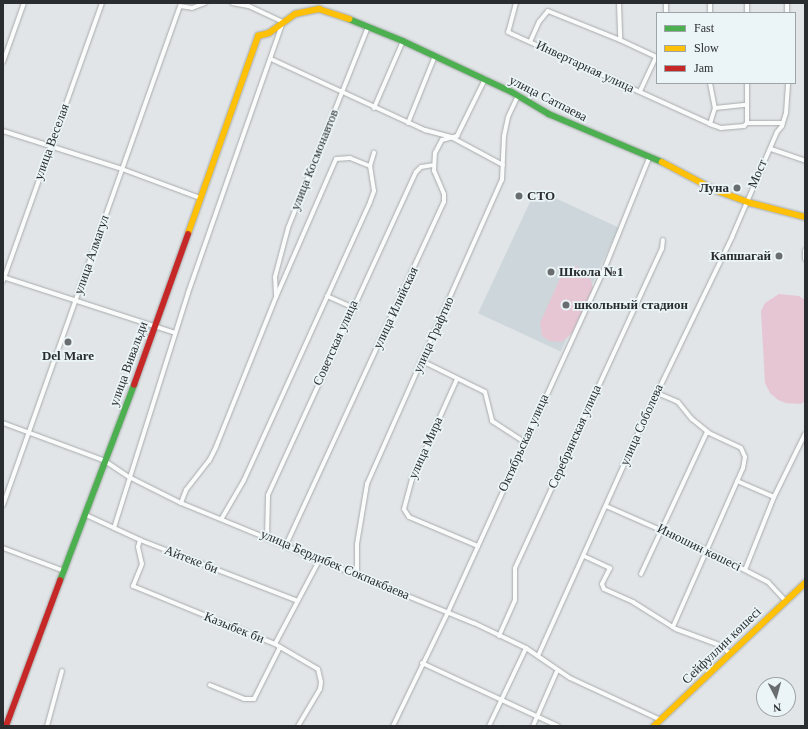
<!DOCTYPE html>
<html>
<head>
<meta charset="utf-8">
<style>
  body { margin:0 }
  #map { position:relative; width:808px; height:729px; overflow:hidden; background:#e1e5e7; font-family:"Times New Roman",serif }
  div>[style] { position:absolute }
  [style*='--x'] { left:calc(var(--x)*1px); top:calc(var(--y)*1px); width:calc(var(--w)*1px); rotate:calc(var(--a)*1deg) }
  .built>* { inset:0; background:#cdd7db; transform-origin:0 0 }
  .green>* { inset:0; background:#e6c6d3 }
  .roads { filter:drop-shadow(0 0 1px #a8abac) drop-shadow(0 0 1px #a8abac) }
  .street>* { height:4px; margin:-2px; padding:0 2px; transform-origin:2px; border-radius:2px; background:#fafbfb }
  .fast>* { height:5.5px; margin:-2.75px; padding:0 2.75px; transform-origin:2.75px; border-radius:2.75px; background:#4caf50 }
  .slow>* { height:5.5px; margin:-2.75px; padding:0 2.75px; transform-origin:2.75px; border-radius:2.75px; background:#ffc107 }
  .jam>* { height:5.5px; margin:-2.75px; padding:0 2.75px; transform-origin:2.75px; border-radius:2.75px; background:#c62828 }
  .dots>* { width:11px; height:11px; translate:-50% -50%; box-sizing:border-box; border:2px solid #ebf4f7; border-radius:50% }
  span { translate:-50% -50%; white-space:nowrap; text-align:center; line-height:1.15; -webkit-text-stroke:3.5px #ebf4f7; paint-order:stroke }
  .street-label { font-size:13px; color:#2a2d2f }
  .poi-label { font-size:13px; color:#2a2d2f; font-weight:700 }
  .right { translate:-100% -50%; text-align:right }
  .left { translate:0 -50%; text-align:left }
  .frame { position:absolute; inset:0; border:4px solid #2a2d2f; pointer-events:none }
  .legend { position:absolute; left:656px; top:12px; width:140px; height:72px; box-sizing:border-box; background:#ebf4f7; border:1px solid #9ea4a7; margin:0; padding:5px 7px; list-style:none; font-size:12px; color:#2a2d2f }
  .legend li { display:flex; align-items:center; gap:8px; height:20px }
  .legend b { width:20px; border:1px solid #9ea4a7 }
  .north { position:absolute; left:756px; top:677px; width:40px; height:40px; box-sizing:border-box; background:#ebf4f7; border:1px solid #9ea4a7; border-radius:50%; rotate:174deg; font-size:11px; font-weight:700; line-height:16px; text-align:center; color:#2a2d2f }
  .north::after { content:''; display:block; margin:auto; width:14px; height:18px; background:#6a6d6f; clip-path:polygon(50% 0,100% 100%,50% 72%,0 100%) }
</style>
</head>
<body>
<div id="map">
  <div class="built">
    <div style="left:536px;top:189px;width:91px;height:137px;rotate:25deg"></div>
  </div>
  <div class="green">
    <div style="clip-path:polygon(576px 266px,589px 274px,593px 288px,572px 333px,562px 342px,549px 341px,542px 336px,540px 323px,562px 274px,570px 267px)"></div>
    <div style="clip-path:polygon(779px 294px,799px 296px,805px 300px,805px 401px,801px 404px,786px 403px,778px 400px,770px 393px,765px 383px,761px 311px,765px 303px)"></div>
  </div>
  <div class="roads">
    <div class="street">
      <div style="--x:516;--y:3;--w:30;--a:105"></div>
      <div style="--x:508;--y:32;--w:4;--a:27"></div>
      <div style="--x:512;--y:34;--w:217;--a:24.4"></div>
      <div style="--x:710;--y:124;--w:17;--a:-73"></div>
      <div style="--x:619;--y:3;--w:37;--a:88"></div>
      <div style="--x:747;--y:3;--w:10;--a:90"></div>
      <div style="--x:787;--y:3;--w:10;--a:90"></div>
      <div style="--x:666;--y:13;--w:10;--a:-90"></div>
      <div style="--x:710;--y:13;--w:10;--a:-90"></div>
      <div style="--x:530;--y:42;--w:22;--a:-66"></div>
      <div style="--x:539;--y:22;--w:14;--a:-51"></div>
      <div style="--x:548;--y:11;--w:78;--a:21.9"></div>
      <div style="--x:620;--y:40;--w:40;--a:25"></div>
      <div style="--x:656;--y:57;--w:38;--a:115"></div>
      <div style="--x:271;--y:59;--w:170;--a:24.8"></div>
      <div style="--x:425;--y:130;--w:27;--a:15"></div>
      <div style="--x:451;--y:137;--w:59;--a:28.3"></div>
      <div style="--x:3;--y:62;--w:63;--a:-70.4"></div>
      <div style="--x:710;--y:83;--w:25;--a:79"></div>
      <div style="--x:715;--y:108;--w:31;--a:-6"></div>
      <div style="--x:374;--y:108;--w:73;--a:-66.6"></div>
      <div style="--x:408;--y:123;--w:72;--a:-68.1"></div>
      <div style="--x:747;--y:123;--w:40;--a:-90"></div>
      <div style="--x:710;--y:124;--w:12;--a:20"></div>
      <div style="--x:721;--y:128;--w:23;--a:-5"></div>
      <div style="--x:744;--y:126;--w:4;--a:-45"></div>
      <div style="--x:747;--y:123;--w:36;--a:0"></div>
      <div style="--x:3;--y:131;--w:125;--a:17.7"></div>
      <div style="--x:122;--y:169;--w:83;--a:20.4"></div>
      <div style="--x:771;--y:149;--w:36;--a:19"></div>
      <div style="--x:805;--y:250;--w:9;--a:90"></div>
      <div style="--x:3;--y:277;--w:181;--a:18"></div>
      <div style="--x:3;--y:281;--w:295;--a:-70.4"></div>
      <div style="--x:276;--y:295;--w:18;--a:-93"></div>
      <div style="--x:275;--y:277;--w:51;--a:-75.1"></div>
      <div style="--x:288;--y:228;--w:216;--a:-68.3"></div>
      <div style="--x:327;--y:296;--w:27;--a:24"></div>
      <div style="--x:422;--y:361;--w:70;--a:26.2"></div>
      <div style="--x:485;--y:392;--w:30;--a:76"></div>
      <div style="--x:492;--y:421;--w:38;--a:33"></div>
      <div style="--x:457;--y:379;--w:110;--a:114.2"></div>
      <div style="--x:412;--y:479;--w:31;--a:105"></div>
      <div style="--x:404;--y:509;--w:9;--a:58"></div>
      <div style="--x:409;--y:517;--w:75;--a:22.8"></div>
      <div style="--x:657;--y:393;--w:23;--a:23"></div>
      <div style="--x:678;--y:402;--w:22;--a:51"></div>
      <div style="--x:692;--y:419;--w:22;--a:39"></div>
      <div style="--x:709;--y:433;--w:35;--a:25"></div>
      <div style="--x:741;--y:448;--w:10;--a:66"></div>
      <div style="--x:745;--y:457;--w:11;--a:100"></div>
      <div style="--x:743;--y:468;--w:174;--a:113.8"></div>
      <div style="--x:3;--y:423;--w:109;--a:20.4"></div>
      <div style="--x:105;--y:461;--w:29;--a:34"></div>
      <div style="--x:129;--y:477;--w:58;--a:26.6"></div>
      <div style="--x:181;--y:503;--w:317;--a:22.3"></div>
      <div style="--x:474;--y:623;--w:58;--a:25.7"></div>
      <div style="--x:526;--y:648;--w:53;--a:34.3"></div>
      <div style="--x:570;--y:678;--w:100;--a:24.8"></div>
      <div style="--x:737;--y:481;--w:40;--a:23.4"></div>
      <div style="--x:181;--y:503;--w:14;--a:-69"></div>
      <div style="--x:186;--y:490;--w:37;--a:-52"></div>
      <div style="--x:209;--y:461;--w:16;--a:-63"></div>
      <div style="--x:216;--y:447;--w:162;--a:-68.2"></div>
      <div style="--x:276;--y:297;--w:150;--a:-66.5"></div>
      <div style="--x:336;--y:159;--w:14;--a:-4"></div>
      <div style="--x:350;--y:158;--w:22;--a:22"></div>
      <div style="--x:3;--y:505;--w:529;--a:-70.47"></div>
      <div style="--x:180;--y:6;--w:12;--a:9"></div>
      <div style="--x:192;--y:8;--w:14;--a:-21"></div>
      <div style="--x:606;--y:506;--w:109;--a:23.7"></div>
      <div style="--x:706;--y:550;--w:70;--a:27.3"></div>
      <div style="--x:768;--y:582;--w:26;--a:47"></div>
      <div style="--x:86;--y:515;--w:60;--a:24.8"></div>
      <div style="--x:140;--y:540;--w:169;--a:21.1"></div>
      <div style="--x:222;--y:518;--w:44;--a:-59.9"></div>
      <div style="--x:244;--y:480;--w:305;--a:-65.6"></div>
      <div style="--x:370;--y:202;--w:12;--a:-70"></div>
      <div style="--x:374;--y:191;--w:25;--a:-99"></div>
      <div style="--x:370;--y:166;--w:14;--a:-73"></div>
      <div style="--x:114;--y:528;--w:246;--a:-72.5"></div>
      <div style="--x:188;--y:293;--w:287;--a:-70.7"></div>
      <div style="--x:283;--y:22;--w:38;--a:-155"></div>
      <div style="--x:248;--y:6;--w:16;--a:-169"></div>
      <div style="--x:267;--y:537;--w:42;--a:-88.6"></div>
      <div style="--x:268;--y:495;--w:355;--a:-65.4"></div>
      <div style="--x:416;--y:172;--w:7;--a:-45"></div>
      <div style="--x:421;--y:167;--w:12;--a:-9"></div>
      <div style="--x:140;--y:540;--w:7;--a:106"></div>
      <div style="--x:138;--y:547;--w:17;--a:77"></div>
      <div style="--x:142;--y:564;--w:24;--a:112"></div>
      <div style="--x:133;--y:586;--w:153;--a:22.2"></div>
      <div style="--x:275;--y:644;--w:50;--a:30.2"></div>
      <div style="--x:318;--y:669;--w:13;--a:77"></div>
      <div style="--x:321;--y:682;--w:7;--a:98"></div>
      <div style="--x:320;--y:689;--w:43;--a:120.7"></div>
      <div style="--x:286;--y:545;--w:378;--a:-65.3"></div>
      <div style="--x:444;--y:202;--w:8;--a:-90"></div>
      <div style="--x:444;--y:194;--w:25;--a:-113"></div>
      <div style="--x:434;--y:171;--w:18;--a:-87"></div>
      <div style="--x:435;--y:153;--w:15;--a:-62"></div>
      <div style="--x:442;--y:140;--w:16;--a:-15"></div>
      <div style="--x:457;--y:136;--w:64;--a:-63.8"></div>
      <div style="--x:3;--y:548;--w:65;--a:20.7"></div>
      <div style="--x:584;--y:556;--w:29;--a:25"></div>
      <div style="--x:610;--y:568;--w:18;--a:117"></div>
      <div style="--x:602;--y:584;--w:5;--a:68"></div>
      <div style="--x:604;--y:589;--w:32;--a:24"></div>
      <div style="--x:633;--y:602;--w:51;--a:32.1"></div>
      <div style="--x:676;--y:629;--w:49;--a:20.3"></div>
      <div style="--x:722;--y:646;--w:10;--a:45"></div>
      <div style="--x:745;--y:570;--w:79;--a:-68.3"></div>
      <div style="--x:774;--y:497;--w:70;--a:-63.8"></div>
      <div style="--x:641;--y:574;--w:157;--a:-65.1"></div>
      <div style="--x:357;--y:576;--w:32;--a:-90"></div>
      <div style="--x:357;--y:544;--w:61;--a:-80.5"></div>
      <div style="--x:367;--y:484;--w:333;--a:-66.1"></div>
      <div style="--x:502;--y:180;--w:44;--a:-87.4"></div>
      <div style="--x:504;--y:136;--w:19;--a:-78"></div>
      <div style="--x:508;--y:117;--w:23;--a:-65"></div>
      <div style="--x:499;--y:636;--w:39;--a:-66"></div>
      <div style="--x:515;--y:600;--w:32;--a:-90"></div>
      <div style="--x:515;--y:568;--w:351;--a:-65.3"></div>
      <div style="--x:662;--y:249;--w:9;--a:-84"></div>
      <div style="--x:275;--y:644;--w:96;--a:-62.1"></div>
      <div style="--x:538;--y:656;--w:261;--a:-65.8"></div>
      <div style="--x:645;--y:418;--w:201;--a:-64.3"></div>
      <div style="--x:732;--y:237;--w:114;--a:-66.8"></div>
      <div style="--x:777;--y:132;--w:8;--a:-50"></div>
      <div style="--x:782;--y:126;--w:14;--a:-73"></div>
      <div style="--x:786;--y:113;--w:30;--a:-86"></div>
      <div style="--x:422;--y:663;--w:150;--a:24.9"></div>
      <div style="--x:210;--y:685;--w:37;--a:22"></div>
      <div style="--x:244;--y:699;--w:10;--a:0"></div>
      <div style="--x:254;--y:699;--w:58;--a:-63.4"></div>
      <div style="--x:47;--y:726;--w:57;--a:-74.7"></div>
      <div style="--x:393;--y:726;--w:127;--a:-64.2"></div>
      <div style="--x:448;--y:612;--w:376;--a:-65.5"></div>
      <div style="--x:604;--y:270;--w:121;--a:-68.1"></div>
      <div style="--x:489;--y:726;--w:86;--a:-64.6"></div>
      <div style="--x:533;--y:726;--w:60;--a:-66.4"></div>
    </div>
    <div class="fast">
      <div style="--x:349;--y:19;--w:58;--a:22.2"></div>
      <div style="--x:403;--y:41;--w:120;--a:25.1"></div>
      <div style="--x:512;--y:92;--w:43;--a:30.7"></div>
      <div style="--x:549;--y:114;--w:123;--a:23"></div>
      <div style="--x:60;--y:581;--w:210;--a:-69.3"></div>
    </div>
    <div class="slow">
      <div style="--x:662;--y:162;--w:60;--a:27.8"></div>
      <div style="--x:715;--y:190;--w:38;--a:20"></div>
      <div style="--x:751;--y:203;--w:56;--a:14.5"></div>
      <div style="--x:188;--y:234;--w:210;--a:-70.5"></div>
      <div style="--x:258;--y:36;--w:11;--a:-15"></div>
      <div style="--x:269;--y:33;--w:32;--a:-36"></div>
      <div style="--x:295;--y:14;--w:25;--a:-12"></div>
      <div style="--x:319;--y:9;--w:32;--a:18"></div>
      <div style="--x:654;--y:726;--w:208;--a:-43.4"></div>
    </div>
    <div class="jam">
      <div style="--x:134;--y:385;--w:160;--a:-70.3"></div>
      <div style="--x:6;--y:726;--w:155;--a:-69.6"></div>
    </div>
  </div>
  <div class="dots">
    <div style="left:737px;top:188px;background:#6a6d6f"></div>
    <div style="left:519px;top:196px;background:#6a6d6f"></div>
    <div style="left:779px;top:256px;background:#6a6d6f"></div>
    <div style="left:551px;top:272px;background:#6a6d6f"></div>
    <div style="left:566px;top:305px;background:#6a6d6f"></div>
    <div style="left:68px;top:342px;background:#6a6d6f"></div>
  </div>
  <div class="street-label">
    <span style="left:585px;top:67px;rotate:25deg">Инвертарная улица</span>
    <span style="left:548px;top:99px;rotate:27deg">улица Сатпаева</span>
    <span style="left:52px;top:142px;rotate:-70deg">улица Веселая</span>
    <span style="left:315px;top:160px;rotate:-68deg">улица Космонавтов</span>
    <span style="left:758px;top:174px;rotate:-67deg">Мост</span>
    <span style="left:92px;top:255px;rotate:-71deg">улица Алмагул</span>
    <span style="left:396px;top:308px;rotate:-65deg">улица Илийская</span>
    <span style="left:434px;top:335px;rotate:-66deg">улица Графтио</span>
    <span style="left:336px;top:343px;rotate:-66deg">Советская улица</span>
    <span style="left:129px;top:364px;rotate:-70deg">улица Вивальди</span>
    <span style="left:642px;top:425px;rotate:-66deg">улица Соболева</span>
    <span style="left:575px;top:437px;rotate:-66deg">Серебрянская улица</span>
    <span style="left:524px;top:443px;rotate:-66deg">Октябрьская улица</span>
    <span style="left:426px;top:448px;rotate:-66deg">улица Мира</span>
    <span style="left:699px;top:548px;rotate:26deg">Инюшин көшесі</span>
    <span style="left:191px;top:560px;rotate:21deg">Айтеке би</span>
    <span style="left:335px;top:565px;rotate:23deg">улица Бердибек Сокпакбаева</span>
    <span style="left:234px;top:628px;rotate:22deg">Казыбек би</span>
    <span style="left:722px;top:646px;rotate:-44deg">Сейфуллин көшесі</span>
  </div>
  <div class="poi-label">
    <span class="right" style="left:729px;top:188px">Луна</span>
    <span class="left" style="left:527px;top:196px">СТО</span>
    <span class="right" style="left:771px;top:256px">Капшагай</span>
    <span class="left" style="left:559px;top:272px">Школа №1</span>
    <span class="left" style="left:574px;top:305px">школьный стадион</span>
    <span style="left:68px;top:356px">Del Mare</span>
  </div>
  <div class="frame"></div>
  <ul class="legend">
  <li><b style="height:5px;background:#4caf50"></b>Fast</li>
  <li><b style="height:5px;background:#ffc107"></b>Slow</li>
  <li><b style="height:5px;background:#c62828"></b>Jam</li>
  </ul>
  <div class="north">N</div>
</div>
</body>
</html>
